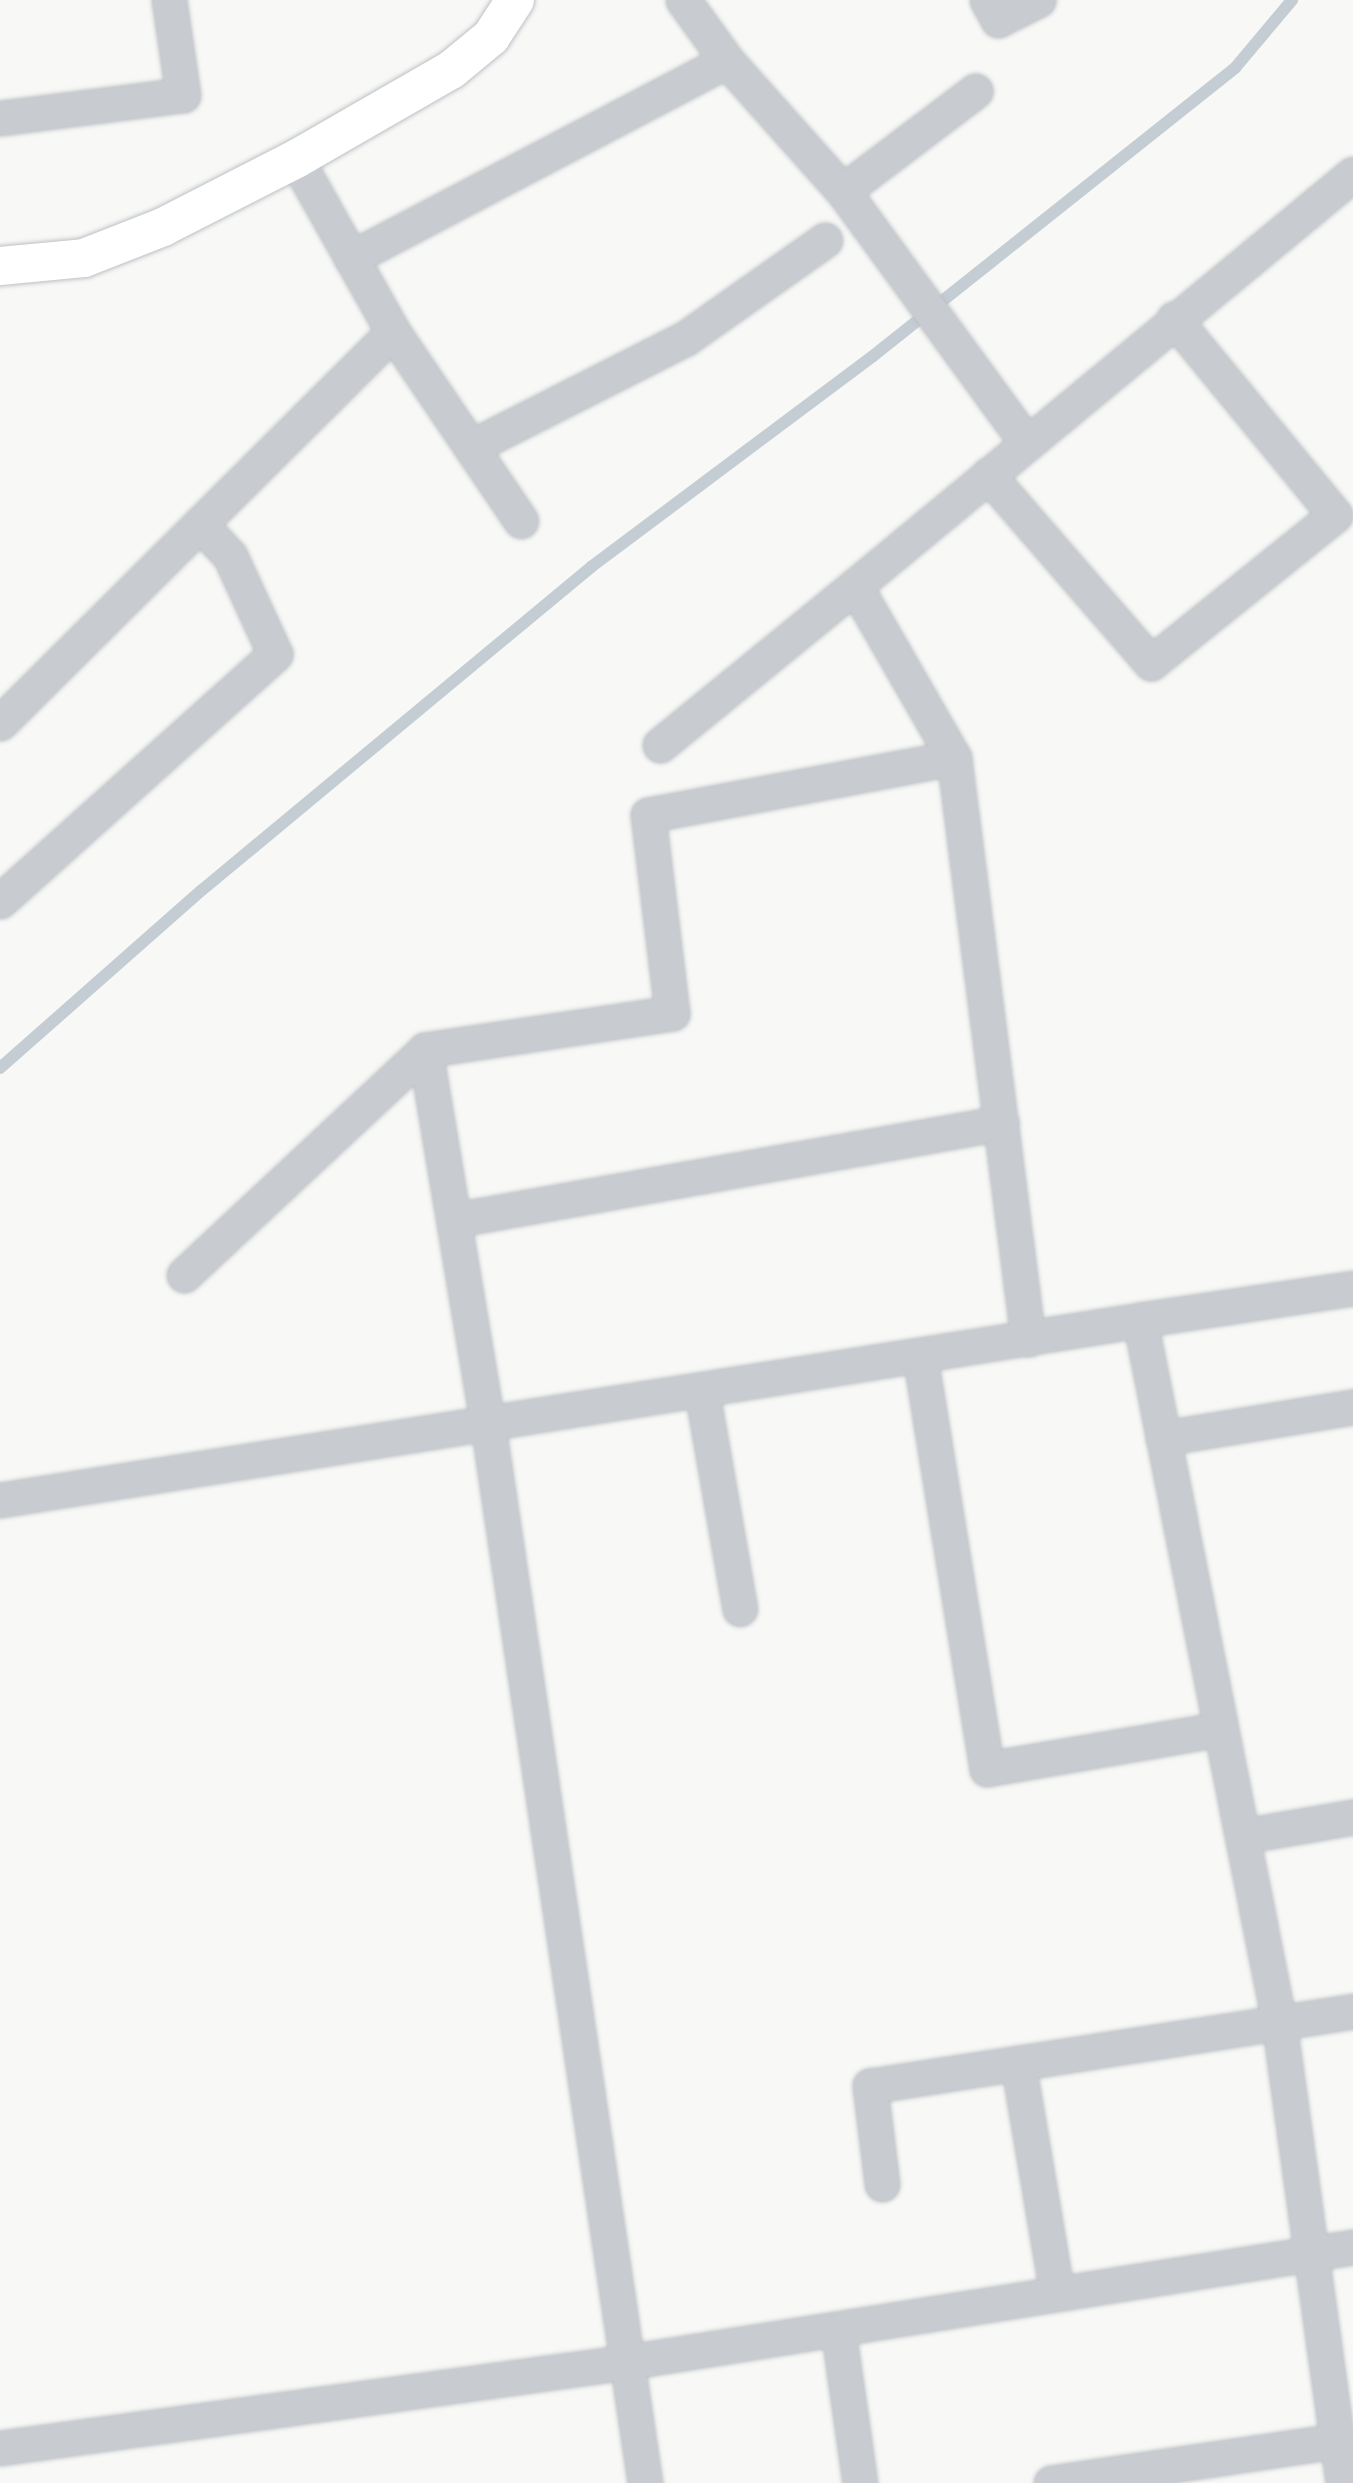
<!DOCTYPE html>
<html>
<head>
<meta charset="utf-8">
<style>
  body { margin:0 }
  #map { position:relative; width:1353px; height:2483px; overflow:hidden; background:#f8f9f6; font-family:Montserrat,sans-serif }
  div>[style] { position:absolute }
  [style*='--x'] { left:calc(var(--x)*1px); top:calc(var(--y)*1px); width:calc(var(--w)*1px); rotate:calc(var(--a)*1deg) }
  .stream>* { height:12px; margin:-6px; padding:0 6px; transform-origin:6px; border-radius:6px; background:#c5cdd4 }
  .roads { filter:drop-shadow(0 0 2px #bdc0c6) drop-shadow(0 0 2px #bdc0c6) }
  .street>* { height:33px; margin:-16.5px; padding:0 16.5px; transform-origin:16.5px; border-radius:16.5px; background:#c8cbcf }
  .secondary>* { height:38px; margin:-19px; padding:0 19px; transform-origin:19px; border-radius:19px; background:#fff }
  span { translate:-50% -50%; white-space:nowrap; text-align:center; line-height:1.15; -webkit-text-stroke:7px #fff; paint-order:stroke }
</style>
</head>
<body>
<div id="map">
  <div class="stream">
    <div style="--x:0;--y:1068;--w:269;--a:-41.4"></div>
    <div style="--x:202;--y:890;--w:506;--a:-39.7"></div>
    <div style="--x:591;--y:567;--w:352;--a:-36.8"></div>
    <div style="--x:873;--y:356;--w:463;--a:-38.5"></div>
    <div style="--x:1235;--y:68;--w:89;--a:-50"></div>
  </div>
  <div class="roads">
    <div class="street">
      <div style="--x:683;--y:0;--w:75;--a:54.2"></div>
      <div style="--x:727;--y:61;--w:174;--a:48.3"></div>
      <div style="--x:843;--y:191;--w:311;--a:53.9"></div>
      <div style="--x:987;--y:0;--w:23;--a:61"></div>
      <div style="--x:998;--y:20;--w:45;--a:-26.6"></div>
      <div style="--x:0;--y:118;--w:184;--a:-7.2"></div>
      <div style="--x:183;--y:95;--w:96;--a:-98.4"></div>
      <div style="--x:296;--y:159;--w:198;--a:60.7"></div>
      <div style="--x:393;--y:332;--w:228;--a:55.9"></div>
      <div style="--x:843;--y:191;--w:166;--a:-37.1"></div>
      <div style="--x:351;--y:258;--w:424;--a:-27.7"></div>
      <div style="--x:471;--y:447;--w:241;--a:-26.9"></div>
      <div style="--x:686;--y:338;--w:170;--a:-35.2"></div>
      <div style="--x:988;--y:475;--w:249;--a:49.1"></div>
      <div style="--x:1151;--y:663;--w:236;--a:-38.8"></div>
      <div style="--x:1335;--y:515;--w:254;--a:-129.4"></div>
      <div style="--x:0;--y:723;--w:554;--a:-44.85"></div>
      <div style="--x:660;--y:745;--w:252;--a:-39.2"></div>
      <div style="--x:954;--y:758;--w:586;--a:82.74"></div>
      <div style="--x:0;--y:901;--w:370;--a:-41.9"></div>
      <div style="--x:275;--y:654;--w:108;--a:-114.7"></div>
      <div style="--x:230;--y:556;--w:44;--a:-133.2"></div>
      <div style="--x:425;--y:1050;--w:380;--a:80.5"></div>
      <div style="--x:488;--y:1425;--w:1070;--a:81.56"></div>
      <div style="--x:454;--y:1220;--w:556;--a:-10.06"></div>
      <div style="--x:184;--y:1275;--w:330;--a:-43"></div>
      <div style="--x:425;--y:1050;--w:250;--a:-8.5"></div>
      <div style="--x:672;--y:1013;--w:199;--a:-96.9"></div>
      <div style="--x:648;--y:815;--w:311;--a:-10.6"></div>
      <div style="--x:954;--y:758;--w:198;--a:-119.9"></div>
      <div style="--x:855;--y:586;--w:646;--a:-39.6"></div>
      <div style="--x:1140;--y:1320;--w:215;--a:-8.5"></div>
      <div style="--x:920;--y:1356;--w:418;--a:80.8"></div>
      <div style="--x:987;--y:1769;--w:237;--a:-9.7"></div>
      <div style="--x:702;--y:1392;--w:220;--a:80.1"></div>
      <div style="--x:1163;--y:1438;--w:193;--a:-9.3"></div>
      <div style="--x:0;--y:1500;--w:1154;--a:-8.97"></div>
      <div style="--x:1140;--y:1320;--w:716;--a:78.8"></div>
      <div style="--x:1279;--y:2022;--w:465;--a:82.1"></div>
      <div style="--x:1243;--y:1836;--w:112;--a:-9.8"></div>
      <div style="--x:1018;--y:2063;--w:234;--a:80.4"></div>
      <div style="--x:882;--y:2184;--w:99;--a:-97"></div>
      <div style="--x:870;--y:2086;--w:489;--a:-8.8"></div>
      <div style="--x:838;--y:2329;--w:156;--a:81.9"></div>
      <div style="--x:0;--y:2448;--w:633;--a:-7.81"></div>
      <div style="--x:627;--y:2362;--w:735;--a:-9"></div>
      <div style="--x:1051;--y:2483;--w:289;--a:-8.4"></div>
    </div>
    <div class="secondary">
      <div style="--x:0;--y:266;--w:84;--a:-5.4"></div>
      <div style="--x:84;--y:258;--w:85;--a:-21.4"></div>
      <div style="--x:163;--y:227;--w:149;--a:-27.1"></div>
      <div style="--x:296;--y:159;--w:179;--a:-29.9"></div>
      <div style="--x:451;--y:70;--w:52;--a:-39.5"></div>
      <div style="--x:491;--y:37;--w:44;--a:-57"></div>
    </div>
  </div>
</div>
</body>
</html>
